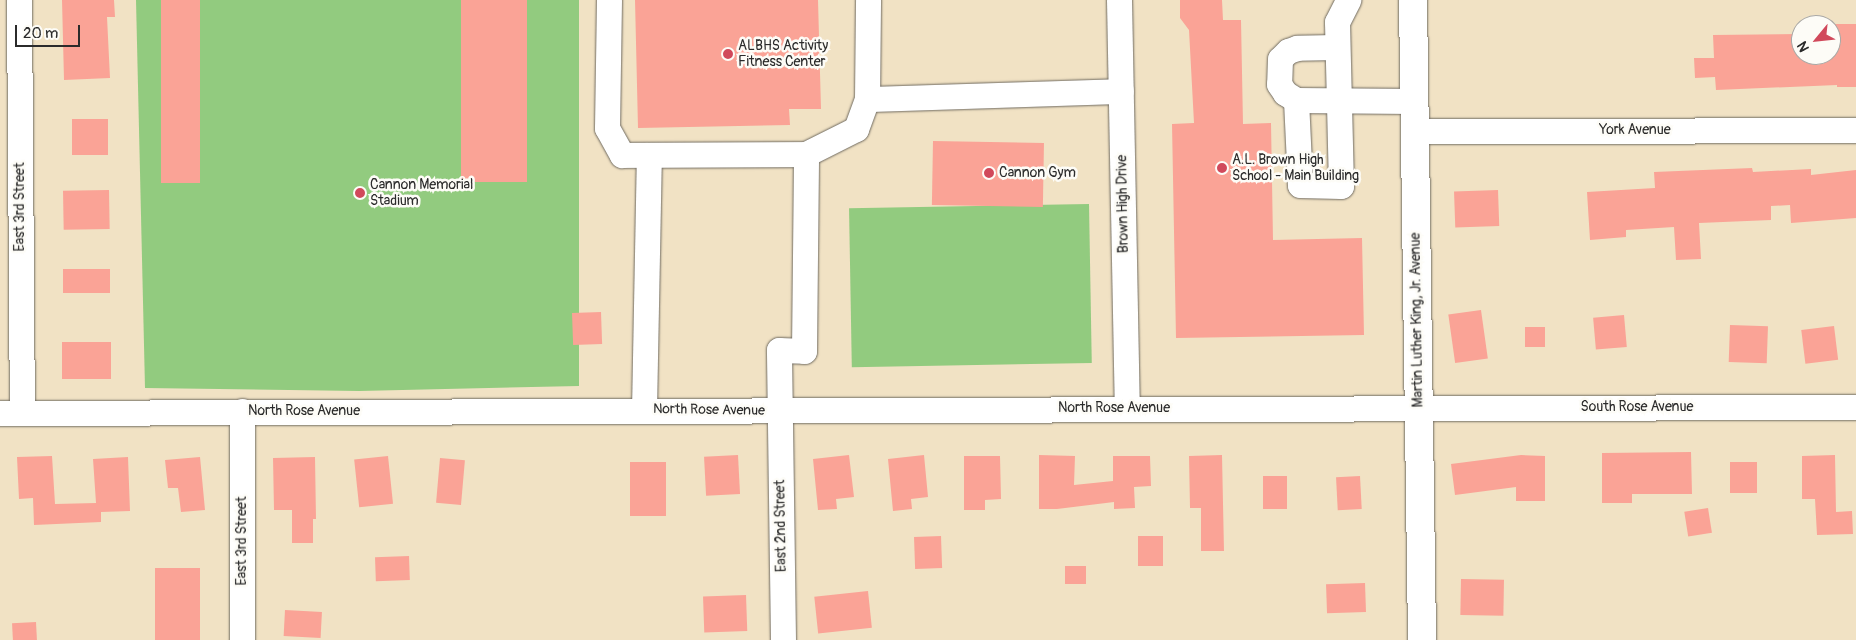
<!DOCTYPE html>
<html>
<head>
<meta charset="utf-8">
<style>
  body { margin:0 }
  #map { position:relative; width:1856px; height:640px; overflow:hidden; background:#f1e2c4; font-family:Pangolin,sans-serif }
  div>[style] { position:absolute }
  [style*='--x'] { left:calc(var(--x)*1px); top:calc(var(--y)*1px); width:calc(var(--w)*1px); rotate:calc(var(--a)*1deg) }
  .green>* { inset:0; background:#92cb7f; transform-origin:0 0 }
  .building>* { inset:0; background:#faa396; transform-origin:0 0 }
  .roads { filter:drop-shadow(0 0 1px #706b61) drop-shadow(0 0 1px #706b61) }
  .minor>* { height:25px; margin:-12.5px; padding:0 12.5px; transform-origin:12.5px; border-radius:12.5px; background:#fff }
  .major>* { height:28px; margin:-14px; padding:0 14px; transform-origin:14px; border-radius:14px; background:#fff }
  .dots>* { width:14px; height:14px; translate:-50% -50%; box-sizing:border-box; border:2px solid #fdfcf7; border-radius:50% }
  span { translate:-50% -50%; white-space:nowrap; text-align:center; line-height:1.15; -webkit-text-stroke:5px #fdfcf7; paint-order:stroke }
  .poi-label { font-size:14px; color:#2b2b2b }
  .left { translate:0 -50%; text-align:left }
  .street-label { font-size:14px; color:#2b2b2b }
  .north { position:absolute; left:1791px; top:15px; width:50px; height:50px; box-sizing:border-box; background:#fdfcf7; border:1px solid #a9a8a5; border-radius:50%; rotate:242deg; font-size:14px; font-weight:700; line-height:20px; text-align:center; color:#2b2b2b }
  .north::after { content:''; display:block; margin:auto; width:18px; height:22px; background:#d1495b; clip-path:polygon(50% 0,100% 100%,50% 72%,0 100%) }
  .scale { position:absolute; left:15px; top:25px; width:65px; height:22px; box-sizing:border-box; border:2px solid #2b2b2b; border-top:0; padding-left:6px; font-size:15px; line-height:18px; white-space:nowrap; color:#2b2b2b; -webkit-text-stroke:4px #fdfcf7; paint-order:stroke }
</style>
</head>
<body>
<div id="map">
  <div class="green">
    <div style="clip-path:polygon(136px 0,579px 0,579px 386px,359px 391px,145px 388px)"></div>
    <div style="left:1089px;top:204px;width:159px;height:240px;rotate:89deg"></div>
  </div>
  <div class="building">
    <div style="clip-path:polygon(62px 0,114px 0,115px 17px,107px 17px,110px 78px,64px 80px)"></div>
    <div style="left:161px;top:0;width:39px;height:183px"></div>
    <div style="left:461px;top:0;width:66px;height:182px"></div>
    <div style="clip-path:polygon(635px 0,818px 0,821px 109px,789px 109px,790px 125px,638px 128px)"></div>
    <div style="clip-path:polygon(1180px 0,1222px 0,1223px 20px,1241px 20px,1243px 124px,1271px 123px,1273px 240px,1362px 238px,1364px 335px,1176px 338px,1172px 124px,1194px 123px,1189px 30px,1180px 18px)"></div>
    <div style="clip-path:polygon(1835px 24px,1856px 24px,1856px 87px,1837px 87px,1837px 85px,1716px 90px,1715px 77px,1695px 78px,1694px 58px,1714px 58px,1713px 35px,1801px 34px,1801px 55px,1836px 55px)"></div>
    <div style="left:72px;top:119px;width:36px;height:36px"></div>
    <div style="left:933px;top:141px;width:111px;height:64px;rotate:1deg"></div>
    <div style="clip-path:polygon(1752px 168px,1753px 172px,1811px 169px,1811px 175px,1856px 170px,1856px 218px,1791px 223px,1790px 205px,1771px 206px,1771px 220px,1699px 223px,1701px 259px,1676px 260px,1674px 227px,1626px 230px,1626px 237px,1590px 240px,1587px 192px,1655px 188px,1654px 172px)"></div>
    <div style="left:109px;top:190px;width:39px;height:46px;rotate:89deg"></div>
    <div style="left:1498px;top:190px;width:36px;height:44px;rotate:88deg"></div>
    <div style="left:63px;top:269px;width:47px;height:24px"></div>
    <div style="left:1481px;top:310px;width:49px;height:33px;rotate:82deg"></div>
    <div style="left:601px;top:312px;width:32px;height:29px;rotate:88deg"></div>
    <div style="left:1624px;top:315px;width:32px;height:31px;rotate:85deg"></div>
    <div style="left:1730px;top:325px;width:38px;height:37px;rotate:2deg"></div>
    <div style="left:1834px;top:326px;width:34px;height:33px;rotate:83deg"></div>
    <div style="left:1525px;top:327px;width:20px;height:20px"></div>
    <div style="left:111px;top:342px;width:37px;height:49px;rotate:90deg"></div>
    <div style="clip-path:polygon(1691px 452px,1692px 494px,1632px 494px,1632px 503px,1602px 503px,1602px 453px)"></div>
    <div style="left:738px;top:455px;width:39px;height:34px;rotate:87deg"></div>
    <div style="clip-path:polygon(849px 455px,854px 497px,836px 499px,837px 509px,818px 510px,813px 459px)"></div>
    <div style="clip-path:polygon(924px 455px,928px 497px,911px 499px,912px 509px,893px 511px,888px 459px)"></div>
    <div style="clip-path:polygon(1039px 455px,1075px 456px,1074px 485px,1113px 481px,1113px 456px,1150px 456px,1151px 486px,1134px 487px,1135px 508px,1114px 509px,1114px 502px,1057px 509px,1039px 509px)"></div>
    <div style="clip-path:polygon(1222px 455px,1224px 551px,1201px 551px,1201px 508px,1190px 508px,1189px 456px)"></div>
    <div style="clip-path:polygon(1521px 455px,1545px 456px,1545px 501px,1516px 501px,1516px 487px,1455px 495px,1451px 464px)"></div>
    <div style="clip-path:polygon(1835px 455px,1836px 512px,1852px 511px,1853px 534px,1817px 535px,1815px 499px,1802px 499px,1802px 456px)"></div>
    <div style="clip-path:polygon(52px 456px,55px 504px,96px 503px,93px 459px,128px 457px,130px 511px,101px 512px,101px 522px,34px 525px,33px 498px,19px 499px,17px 457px)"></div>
    <div style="left:388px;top:456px;width:48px;height:34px;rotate:84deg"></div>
    <div style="clip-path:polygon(964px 456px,1000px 456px,1001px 499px,985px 500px,985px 510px,964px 510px)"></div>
    <div style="clip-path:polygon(200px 457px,205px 510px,181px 512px,178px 488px,168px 488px,165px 460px)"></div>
    <div style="clip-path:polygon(315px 457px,316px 519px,313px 519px,313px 543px,292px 543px,292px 510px,274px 510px,273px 458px)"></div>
    <div style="left:440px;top:458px;width:25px;height:45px;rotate:5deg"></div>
    <div style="left:630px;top:462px;width:36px;height:54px"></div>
    <div style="left:1730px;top:462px;width:27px;height:31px"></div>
    <div style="left:1263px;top:476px;width:24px;height:33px"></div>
    <div style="left:1360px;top:476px;width:33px;height:24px;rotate:87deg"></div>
    <div style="left:1708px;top:508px;width:25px;height:24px;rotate:81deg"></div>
    <div style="left:941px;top:536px;width:32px;height:27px;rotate:88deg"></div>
    <div style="left:1138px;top:536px;width:25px;height:30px"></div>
    <div style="left:409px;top:556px;width:24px;height:34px;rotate:88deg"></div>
    <div style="left:1065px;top:566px;width:21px;height:18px"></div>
    <div style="left:200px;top:568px;width:72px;height:45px;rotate:90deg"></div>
    <div style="left:1461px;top:579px;width:43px;height:36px;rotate:1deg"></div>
    <div style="left:1365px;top:583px;width:29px;height:39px;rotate:88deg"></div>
    <div style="left:868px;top:591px;width:37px;height:54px;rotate:84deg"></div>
    <div style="left:746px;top:595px;width:36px;height:43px;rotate:88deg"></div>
    <div style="left:285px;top:610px;width:37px;height:26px;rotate:3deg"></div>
    <div style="left:36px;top:622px;width:18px;height:24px;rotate:87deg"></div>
  </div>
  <div class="roads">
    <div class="minor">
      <div style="--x:19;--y:0;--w:413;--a:89.6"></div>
      <div style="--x:609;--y:0;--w:128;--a:90.9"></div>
      <div style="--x:607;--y:128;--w:31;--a:61"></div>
      <div style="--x:622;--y:155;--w:184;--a:-0.3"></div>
      <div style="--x:1119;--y:0;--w:408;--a:88.9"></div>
      <div style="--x:1336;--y:47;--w:39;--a:179"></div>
      <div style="--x:1297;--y:48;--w:9;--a:162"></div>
      <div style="--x:1288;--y:51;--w:11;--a:135"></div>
      <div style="--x:1280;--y:59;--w:25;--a:92"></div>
      <div style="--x:1279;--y:84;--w:11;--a:56"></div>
      <div style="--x:1285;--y:93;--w:13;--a:32"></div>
      <div style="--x:1296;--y:100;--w:118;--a:0.5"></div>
      <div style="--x:867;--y:99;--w:254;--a:-1.8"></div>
      <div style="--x:1296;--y:100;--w:85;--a:87.3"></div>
      <div style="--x:1300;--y:185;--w:41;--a:1.4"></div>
      <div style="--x:1341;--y:186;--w:164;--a:-91.4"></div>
      <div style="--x:1337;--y:22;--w:25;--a:-63"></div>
      <div style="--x:1414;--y:131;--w:442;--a:-0.1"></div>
      <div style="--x:644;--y:410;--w:255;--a:-88.9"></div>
      <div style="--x:0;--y:413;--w:1856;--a:-0.19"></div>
      <div style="--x:242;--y:640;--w:229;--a:-90"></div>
      <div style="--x:783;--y:640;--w:290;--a:-90.8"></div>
      <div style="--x:779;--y:350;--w:25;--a:2"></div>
      <div style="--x:804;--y:351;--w:197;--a:-89.4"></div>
      <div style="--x:806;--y:154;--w:56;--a:-26.6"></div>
      <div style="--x:856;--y:129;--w:32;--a:-70"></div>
      <div style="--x:867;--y:99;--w:99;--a:-89.4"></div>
    </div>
    <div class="major">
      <div style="--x:1413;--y:0;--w:640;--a:89.19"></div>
    </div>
  </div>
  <div class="dots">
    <div style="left:728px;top:54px;background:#d1495b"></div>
    <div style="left:1222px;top:168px;background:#d1495b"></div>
    <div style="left:989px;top:173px;background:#d1495b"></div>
    <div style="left:360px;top:193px;background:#d1495b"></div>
  </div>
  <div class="poi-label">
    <span class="left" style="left:738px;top:54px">ALBHS Activity<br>Fitness Center</span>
    <span class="left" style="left:1232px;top:168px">A.L. Brown High<br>School - Main Building</span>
    <span class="left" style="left:999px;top:173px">Cannon Gym</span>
    <span class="left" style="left:370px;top:193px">Cannon Memorial<br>Stadium</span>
  </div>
  <div class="street-label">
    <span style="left:1635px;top:130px">York Avenue</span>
    <span style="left:1123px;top:204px;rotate:-91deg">Brown High Drive</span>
    <span style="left:20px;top:207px;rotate:-90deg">East 3rd Street</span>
    <span style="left:1417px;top:320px;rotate:-91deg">Martin Luther King, Jr. Avenue</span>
    <span style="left:1637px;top:407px">South Rose Avenue</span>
    <span style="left:1114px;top:408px">North Rose Avenue</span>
    <span style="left:709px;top:410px;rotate:1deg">North Rose Avenue</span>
    <span style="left:304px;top:411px">North Rose Avenue</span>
    <span style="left:781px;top:526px;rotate:-91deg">East 2nd Street</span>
    <span style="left:242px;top:541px;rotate:-90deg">East 3rd Street</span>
  </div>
  <div class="north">N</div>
  <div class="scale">20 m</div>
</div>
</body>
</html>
